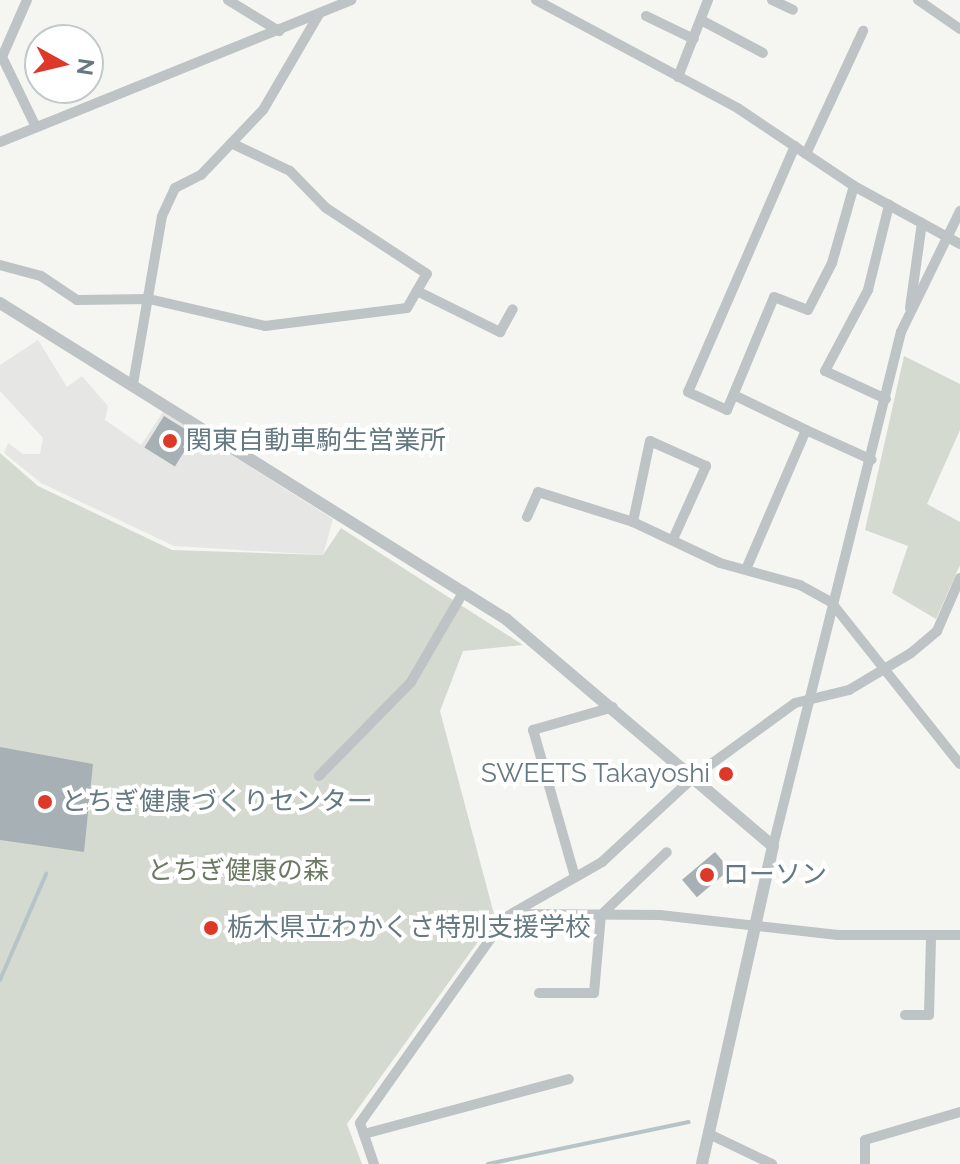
<!DOCTYPE html>
<html>
<head>
<meta charset="utf-8">
<style>
  body { margin:0 }
  #map { position:relative; width:960px; height:1164px; overflow:hidden; background:#f5f5f1; font-family:Raleway,"Noto Sans JP",sans-serif }
  div>[style] { position:absolute }
  [style*='--x'] { left:calc(var(--x)*1px); top:calc(var(--y)*1px); width:calc(var(--w)*1px); rotate:calc(var(--a)*1deg) }
  .built>* { inset:0; background:#e6e6e5 }
  .green>* { inset:0; background:#d5dad0 }
  .stream>* { height:4px; margin:-2px; padding:0 2px; transform-origin:2px; border-radius:2px; background:#b6c4c7 }
  .building>* { inset:0; background:#a7b0b4; transform-origin:0 0 }
  .minor>* { height:10px; margin:-5px; padding:0 5px; transform-origin:5px; border-radius:5px; background:#bec3c5 }
  .tertiary>* { height:12px; margin:-6px; padding:0 6px; transform-origin:6px; border-radius:6px; background:#bec3c5 }
  .dots>* { width:22px; height:22px; translate:-50% -50%; box-sizing:border-box; border:4px solid #fff; border-radius:50% }
  span { translate:-50% -50%; white-space:nowrap; text-align:center; line-height:1.15; -webkit-text-stroke:8px #fff; paint-order:stroke }
  .poi-label { font-size:26px; color:#657982 }
  .left { translate:0 -50%; text-align:left }
  .right { translate:-100% -50%; text-align:right }
  .park-label { font-size:26px; color:#6b7963 }
  .north { position:absolute; left:24px; top:24px; width:80px; height:80px; box-sizing:border-box; background:#fff; border:2px solid #c1c9cd; border-radius:50%; rotate:98deg; font-size:22px; font-weight:700; line-height:32px; text-align:center; color:#657982 }
  .north::after { content:''; display:block; margin:auto; width:28px; height:36px; background:#de3928; clip-path:polygon(50% 0,100% 100%,50% 72%,0 100%) }
</style>
</head>
<body>
<div id="map">
  <div class="built">
    <div style="clip-path:polygon(38px 340px,67px 387px,82px 376px,108px 406px,105px 420px,141px 445px,163px 412px,333px 519px,323px 555px,174px 546px,41px 483px,4px 453px,8px 443px,23px 454px,40px 454px,43px 438px,0 391px,0 365px)"></div>
  </div>
  <div class="green">
    <div style="clip-path:polygon(904px 356px,960px 384px,960px 430px,927px 504px,960px 522px,960px 565px,936px 619px,892px 593px,908px 546px,865px 530px)"></div>
    <div style="clip-path:polygon(0 453px,38px 486px,172px 550px,323px 555px,341px 528px,523px 645px,463px 651px,440px 711px,495px 918px,347px 1124px,362px 1164px,0 1164px)"></div>
  </div>
  <div class="stream">
    <div style="--x:0;--y:980;--w:116;--a:-66.5"></div>
    <div style="--x:488;--y:1164;--w:205;--a:-11.8"></div>
  </div>
  <div class="building">
    <div style="left:164px;top:416px;width:36px;height:37px;rotate:32deg"></div>
    <div style="clip-path:polygon(0 747px,93px 764px,84px 852px,0 840px)"></div>
    <div style="left:715px;top:852px;width:23px;height:43px;rotate:50deg"></div>
  </div>
  <div class="minor">
    <div style="--x:27;--y:0;--w:62;--a:113.7"></div>
    <div style="--x:2;--y:57;--w:76;--a:64.1"></div>
    <div style="--x:228;--y:0;--w:60;--a:31.3"></div>
    <div style="--x:536;--y:0;--w:230;--a:28.2"></div>
    <div style="--x:739;--y:109;--w:138;--a:33.8"></div>
    <div style="--x:854;--y:186;--w:121;--a:28.7"></div>
    <div style="--x:772;--y:0;--w:23;--a:25"></div>
    <div style="--x:918;--y:0;--w:51;--a:34.6"></div>
    <div style="--x:646;--y:16;--w:53;--a:25.6"></div>
    <div style="--x:701;--y:20;--w:70;--a:28"></div>
    <div style="--x:678;--y:77;--w:83;--a:-68.7"></div>
    <div style="--x:0;--y:142;--w:379;--a:-22"></div>
    <div style="--x:795;--y:146;--w:268;--a:113.5"></div>
    <div style="--x:688;--y:392;--w:43;--a:24.8"></div>
    <div style="--x:727;--y:410;--w:122;--a:-67.4"></div>
    <div style="--x:774;--y:297;--w:36;--a:21"></div>
    <div style="--x:808;--y:310;--w:53;--a:-62.9"></div>
    <div style="--x:832;--y:263;--w:80;--a:-74.1"></div>
    <div style="--x:806;--y:154;--w:136;--a:-65.1"></div>
    <div style="--x:0;--y:265;--w:42;--a:15"></div>
    <div style="--x:41;--y:276;--w:43;--a:33.7"></div>
    <div style="--x:77;--y:300;--w:72;--a:-0.8"></div>
    <div style="--x:149;--y:299;--w:119;--a:13.1"></div>
    <div style="--x:265;--y:326;--w:143;--a:-7.2"></div>
    <div style="--x:407;--y:308;--w:39;--a:-60"></div>
    <div style="--x:427;--y:274;--w:121;--a:-146.8"></div>
    <div style="--x:326;--y:208;--w:52;--a:-134.2"></div>
    <div style="--x:290;--y:171;--w:65;--a:-154.6"></div>
    <div style="--x:417;--y:291;--w:93;--a:26.3"></div>
    <div style="--x:500;--y:332;--w:26;--a:-61"></div>
    <div style="--x:910;--y:308;--w:86;--a:-82"></div>
    <div style="--x:133;--y:384;--w:170;--a:-80.2"></div>
    <div style="--x:162;--y:216;--w:31;--a:-65"></div>
    <div style="--x:175;--y:188;--w:29;--a:-27"></div>
    <div style="--x:201;--y:175;--w:90;--a:-46.4"></div>
    <div style="--x:263;--y:110;--w:111;--a:-59.7"></div>
    <div style="--x:736;--y:396;--w:78;--a:25.9"></div>
    <div style="--x:886;--y:399;--w:67;--a:-155.3"></div>
    <div style="--x:825;--y:371;--w:92;--a:-62"></div>
    <div style="--x:868;--y:290;--w:88;--a:-76.1"></div>
    <div style="--x:527;--y:517;--w:27;--a:-66"></div>
    <div style="--x:538;--y:492;--w:100;--a:17.5"></div>
    <div style="--x:674;--y:537;--w:78;--a:-65.7"></div>
    <div style="--x:706;--y:466;--w:61;--a:-155.9"></div>
    <div style="--x:650;--y:441;--w:83;--a:101.9"></div>
    <div style="--x:633;--y:522;--w:96;--a:25.2"></div>
    <div style="--x:720;--y:563;--w:83;--a:15.4"></div>
    <div style="--x:800;--y:585;--w:35;--a:29"></div>
    <div style="--x:831;--y:602;--w:207;--a:51.5"></div>
    <div style="--x:747;--y:567;--w:149;--a:-66.7"></div>
    <div style="--x:806;--y:430;--w:72;--a:24.4"></div>
    <div style="--x:319;--y:776;--w:132;--a:-45.6"></div>
    <div style="--x:411;--y:682;--w:105;--a:-59.8"></div>
    <div style="--x:773;--y:846;--w:530;--a:-76.02"></div>
    <div style="--x:901;--y:332;--w:135;--a:-64"></div>
    <div style="--x:575;--y:877;--w:153;--a:-105.9"></div>
    <div style="--x:533;--y:730;--w:83;--a:-16"></div>
    <div style="--x:513;--y:914;--w:147;--a:0.4"></div>
    <div style="--x:660;--y:915;--w:179;--a:6.4"></div>
    <div style="--x:838;--y:935;--w:122;--a:0"></div>
    <div style="--x:539;--y:993;--w:55;--a:0"></div>
    <div style="--x:594;--y:993;--w:78;--a:-84.9"></div>
    <div style="--x:601;--y:915;--w:91;--a:-43.7"></div>
    <div style="--x:905;--y:1015;--w:24;--a:0"></div>
    <div style="--x:929;--y:1015;--w:79;--a:-88.5"></div>
    <div style="--x:364;--y:1134;--w:212;--a:-15"></div>
    <div style="--x:709;--y:1134;--w:70;--a:25.5"></div>
    <div style="--x:374;--y:1164;--w:43;--a:-108.9"></div>
    <div style="--x:360;--y:1123;--w:252;--a:-54.7"></div>
    <div style="--x:506;--y:917;--w:111;--a:-29.8"></div>
    <div style="--x:602;--y:862;--w:128;--a:-42.8"></div>
    <div style="--x:696;--y:775;--w:122;--a:-36"></div>
    <div style="--x:795;--y:703;--w:56;--a:-13.5"></div>
    <div style="--x:849;--y:690;--w:72;--a:-30.8"></div>
    <div style="--x:911;--y:653;--w:34;--a:-40"></div>
    <div style="--x:937;--y:631;--w:58;--a:-66.5"></div>
    <div style="--x:865;--y:1164;--w:24;--a:-90"></div>
    <div style="--x:865;--y:1140;--w:99;--a:-16.4"></div>
  </div>
  <div class="tertiary">
    <div style="--x:0;--y:303;--w:597;--a:31.99"></div>
    <div style="--x:506;--y:619;--w:350;--a:40.4"></div>
    <div style="--x:773;--y:846;--w:326;--a:102.6"></div>
  </div>
  <div class="dots">
    <div style="left:170px;top:441px;background:#de3928"></div>
    <div style="left:726px;top:774px;background:#de3928"></div>
    <div style="left:45px;top:802px;background:#de3928"></div>
    <div style="left:707px;top:875px;background:#de3928"></div>
    <div style="left:211px;top:928px;background:#de3928"></div>
  </div>
  <div class="poi-label">
    <span class="left" style="left:186px;top:441px">関東自動車駒生営業所</span>
    <span class="right" style="left:710px;top:774px">SWEETS Takayoshi</span>
    <span class="left" style="left:61px;top:802px">とちぎ健康づくりセンター</span>
    <span class="left" style="left:723px;top:875px">ローソン</span>
    <span class="left" style="left:227px;top:928px">栃木県立わかくさ特別支援学校</span>
  </div>
  <div class="park-label">
    <span style="left:238px;top:871px">とちぎ健康の森</span>
  </div>
  <div class="north">N</div>
</div>
</body>
</html>
